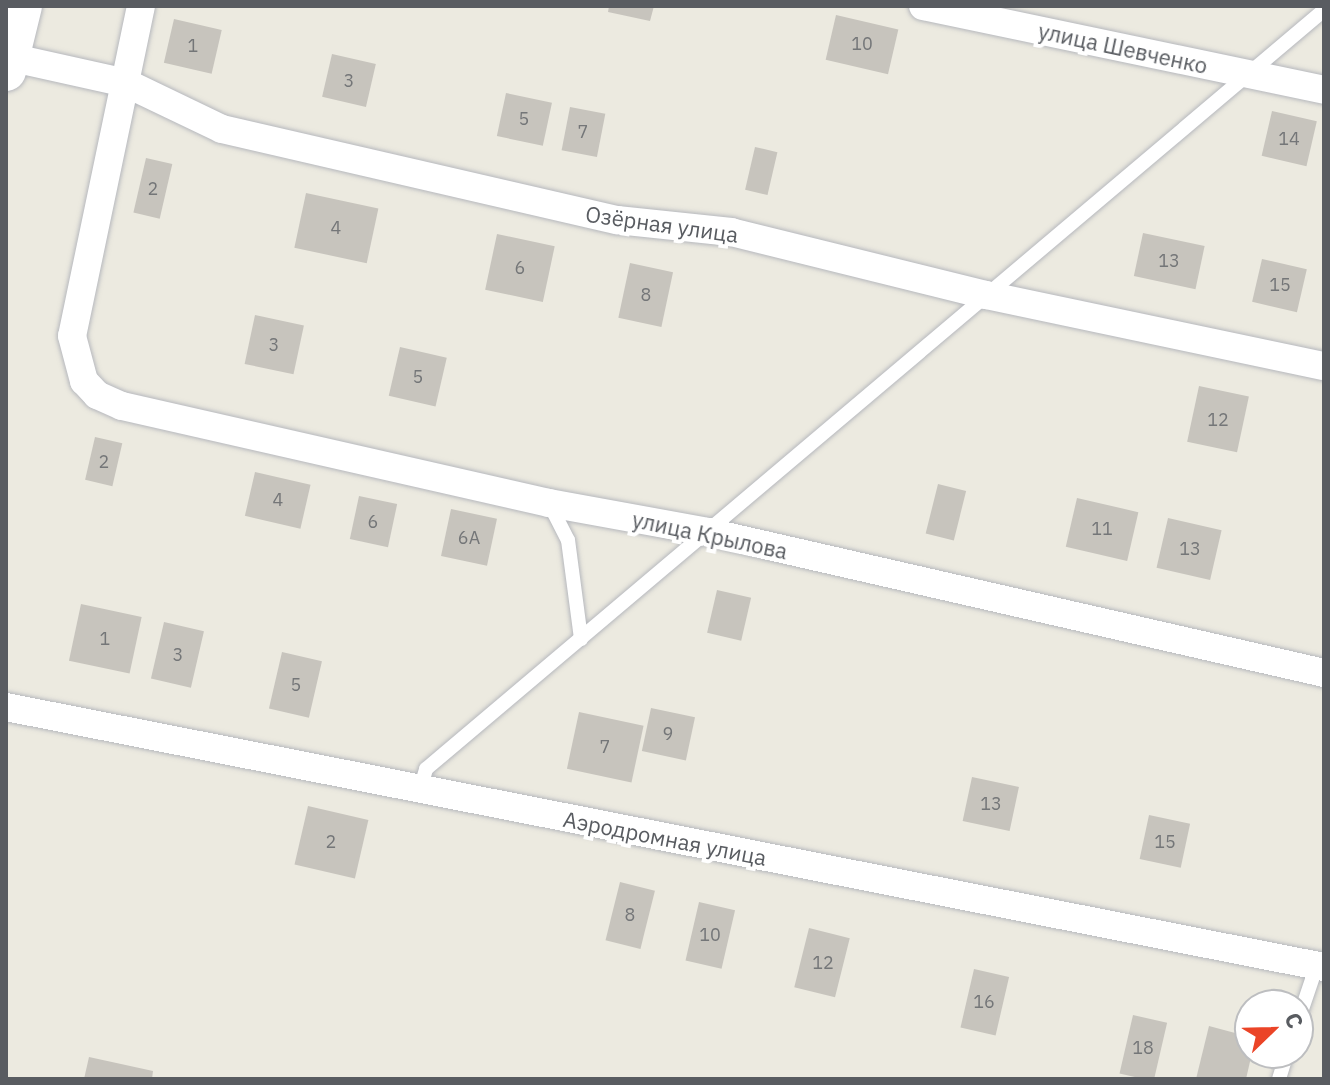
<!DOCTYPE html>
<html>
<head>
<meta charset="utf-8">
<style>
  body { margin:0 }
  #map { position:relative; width:1330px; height:1085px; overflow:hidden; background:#eceae0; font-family:"IBM Plex Sans",sans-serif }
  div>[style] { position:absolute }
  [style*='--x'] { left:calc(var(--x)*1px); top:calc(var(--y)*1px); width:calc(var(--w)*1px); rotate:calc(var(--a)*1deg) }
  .building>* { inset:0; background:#c7c4bd; transform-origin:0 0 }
  .roads { filter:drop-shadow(0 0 2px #b6b8bd) drop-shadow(0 0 2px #b6b8bd) }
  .lane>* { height:14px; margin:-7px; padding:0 7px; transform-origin:7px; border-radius:7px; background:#fff }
  .street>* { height:28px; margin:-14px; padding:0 14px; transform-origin:14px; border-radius:14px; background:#fff }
  .secondary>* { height:40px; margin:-20px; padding:0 20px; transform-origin:20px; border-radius:20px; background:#fff }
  span { translate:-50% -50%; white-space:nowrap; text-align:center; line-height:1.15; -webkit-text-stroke:8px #fff; paint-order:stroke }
  .number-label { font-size:18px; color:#747678 }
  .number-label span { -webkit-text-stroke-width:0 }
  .street-label { font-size:22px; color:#595c61 }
  .frame { position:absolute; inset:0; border:8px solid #595c61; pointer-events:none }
  .north { position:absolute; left:1234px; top:989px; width:80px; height:80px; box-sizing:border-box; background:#fff; border:2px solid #bdbec0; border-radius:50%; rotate:67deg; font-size:22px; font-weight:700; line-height:32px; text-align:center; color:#595c61 }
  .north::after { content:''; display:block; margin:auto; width:28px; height:36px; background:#eb4427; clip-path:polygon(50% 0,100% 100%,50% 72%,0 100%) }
</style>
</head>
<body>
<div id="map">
  <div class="building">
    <div style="clip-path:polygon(609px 6px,654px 6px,650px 21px,608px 12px)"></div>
    <div style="left:836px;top:15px;width:64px;height:46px;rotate:13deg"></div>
    <div style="left:174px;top:19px;width:49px;height:45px;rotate:13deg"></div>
    <div style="left:332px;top:54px;width:45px;height:44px;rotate:13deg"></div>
    <div style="left:506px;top:93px;width:47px;height:44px;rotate:12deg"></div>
    <div style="left:570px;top:107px;width:36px;height:44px;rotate:11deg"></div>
    <div style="left:1272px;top:111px;width:46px;height:46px;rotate:13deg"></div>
    <div style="left:755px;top:147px;width:23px;height:44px;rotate:13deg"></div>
    <div style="left:146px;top:158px;width:27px;height:56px;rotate:13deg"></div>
    <div style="left:306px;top:193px;width:74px;height:56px;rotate:12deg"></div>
    <div style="left:1143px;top:233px;width:63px;height:44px;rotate:12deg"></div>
    <div style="left:497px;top:234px;width:59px;height:57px;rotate:12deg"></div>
    <div style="left:1262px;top:259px;width:46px;height:44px;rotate:13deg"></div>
    <div style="left:630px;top:263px;width:44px;height:56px;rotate:12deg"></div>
    <div style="left:255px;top:315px;width:50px;height:50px;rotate:12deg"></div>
    <div style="left:400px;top:347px;width:48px;height:50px;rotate:13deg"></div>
    <div style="left:1199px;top:386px;width:51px;height:57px;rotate:12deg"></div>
    <div style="left:95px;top:437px;width:28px;height:44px;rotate:13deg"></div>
    <div style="left:255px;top:472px;width:57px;height:45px;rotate:13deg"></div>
    <div style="left:938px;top:484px;width:29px;height:51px;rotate:14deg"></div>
    <div style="left:359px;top:496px;width:39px;height:44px;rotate:12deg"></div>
    <div style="left:1077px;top:498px;width:63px;height:50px;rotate:13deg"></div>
    <div style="left:451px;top:509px;width:47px;height:48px;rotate:12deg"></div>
    <div style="left:1168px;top:518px;width:55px;height:51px;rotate:13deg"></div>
    <div style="left:717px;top:590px;width:35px;height:44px;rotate:13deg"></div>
    <div style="left:81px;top:604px;width:62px;height:58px;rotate:12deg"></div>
    <div style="left:164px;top:622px;width:41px;height:58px;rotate:13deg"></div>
    <div style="left:282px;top:652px;width:41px;height:58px;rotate:13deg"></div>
    <div style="left:651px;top:708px;width:45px;height:44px;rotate:12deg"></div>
    <div style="left:579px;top:712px;width:66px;height:58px;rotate:12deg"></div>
    <div style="left:972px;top:777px;width:48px;height:45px;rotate:12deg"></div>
    <div style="left:308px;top:806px;width:62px;height:60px;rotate:13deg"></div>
    <div style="left:1149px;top:815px;width:42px;height:45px;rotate:12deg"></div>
    <div style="left:620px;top:882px;width:36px;height:60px;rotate:14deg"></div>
    <div style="left:699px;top:902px;width:37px;height:60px;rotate:13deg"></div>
    <div style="left:809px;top:928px;width:42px;height:61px;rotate:14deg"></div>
    <div style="left:974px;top:969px;width:36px;height:60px;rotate:13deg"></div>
    <div style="left:1133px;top:1015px;width:35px;height:60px;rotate:13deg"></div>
    <div style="clip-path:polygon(1209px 1026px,1250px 1037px,1252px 1053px,1246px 1079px,1196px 1079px)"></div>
    <div style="clip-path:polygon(89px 1057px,153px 1071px,152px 1079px,84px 1079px)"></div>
  </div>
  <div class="roads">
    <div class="lane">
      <div style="--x:550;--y:505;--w:39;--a:63"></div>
      <div style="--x:568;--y:540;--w:100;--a:82.5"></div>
      <div style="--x:420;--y:789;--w:21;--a:-73"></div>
      <div style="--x:426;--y:769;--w:1176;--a:-40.2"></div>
      <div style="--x:1298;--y:1021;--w:59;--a:-71.3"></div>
      <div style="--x:1279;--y:1079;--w:27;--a:-73"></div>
    </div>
    <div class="street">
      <div style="--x:141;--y:6;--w:337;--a:101.8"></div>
      <div style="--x:72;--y:336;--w:47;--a:75.1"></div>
      <div style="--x:84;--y:381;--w:19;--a:47"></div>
      <div style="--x:97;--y:395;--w:27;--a:24"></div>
      <div style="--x:122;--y:406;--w:438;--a:12.8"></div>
      <div style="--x:549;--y:503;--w:162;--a:10.3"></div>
      <div style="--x:708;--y:532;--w:632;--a:12.89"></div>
      <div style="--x:923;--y:6;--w:410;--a:11.8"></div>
      <div style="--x:9;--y:57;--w:120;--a:12.5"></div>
      <div style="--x:126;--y:83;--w:106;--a:25.6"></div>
      <div style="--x:222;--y:129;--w:405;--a:13"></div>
      <div style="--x:617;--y:220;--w:115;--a:6"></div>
      <div style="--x:731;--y:232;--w:263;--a:13.9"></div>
      <div style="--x:986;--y:295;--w:345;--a:11.9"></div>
      <div style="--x:6;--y:707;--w:1343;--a:11.16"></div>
    </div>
    <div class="secondary">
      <div style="--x:6;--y:71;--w:67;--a:-76.2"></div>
    </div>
  </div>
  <div class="number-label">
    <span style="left:862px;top:44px">10</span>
    <span style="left:193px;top:46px">1</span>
    <span style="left:349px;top:81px">3</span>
    <span style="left:524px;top:119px">5</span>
    <span style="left:583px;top:132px">7</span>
    <span style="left:1289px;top:139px">14</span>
    <span style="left:153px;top:189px">2</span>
    <span style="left:336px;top:228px">4</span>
    <span style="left:1169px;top:261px">13</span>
    <span style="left:520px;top:268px">6</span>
    <span style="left:1280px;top:285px">15</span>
    <span style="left:646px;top:295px">8</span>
    <span style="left:274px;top:345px">3</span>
    <span style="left:418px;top:377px">5</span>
    <span style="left:1218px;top:420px">12</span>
    <span style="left:104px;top:462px">2</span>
    <span style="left:278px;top:500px">4</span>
    <span style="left:373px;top:522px">6</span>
    <span style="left:1102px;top:529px">11</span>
    <span style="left:469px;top:538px">6А</span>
    <span style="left:1190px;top:549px">13</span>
    <span style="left:105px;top:639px">1</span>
    <span style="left:178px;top:655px">3</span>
    <span style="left:296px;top:685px">5</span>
    <span style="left:668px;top:734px">9</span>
    <span style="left:605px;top:747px">7</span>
    <span style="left:991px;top:804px">13</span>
    <span style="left:331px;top:842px">2</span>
    <span style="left:1165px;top:842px">15</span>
    <span style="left:630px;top:915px">8</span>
    <span style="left:710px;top:935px">10</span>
    <span style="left:823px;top:963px">12</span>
    <span style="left:984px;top:1002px">16</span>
    <span style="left:1143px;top:1048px">18</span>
  </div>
  <div class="street-label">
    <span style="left:1123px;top:48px;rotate:12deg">улица Шевченко</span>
    <span style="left:662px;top:224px;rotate:8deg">Озёрная улица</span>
    <span style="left:710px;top:535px;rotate:12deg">улица Крылова</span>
    <span style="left:665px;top:838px;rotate:11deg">Аэродромная улица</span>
  </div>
  <div class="frame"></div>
  <div class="north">С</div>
</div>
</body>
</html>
